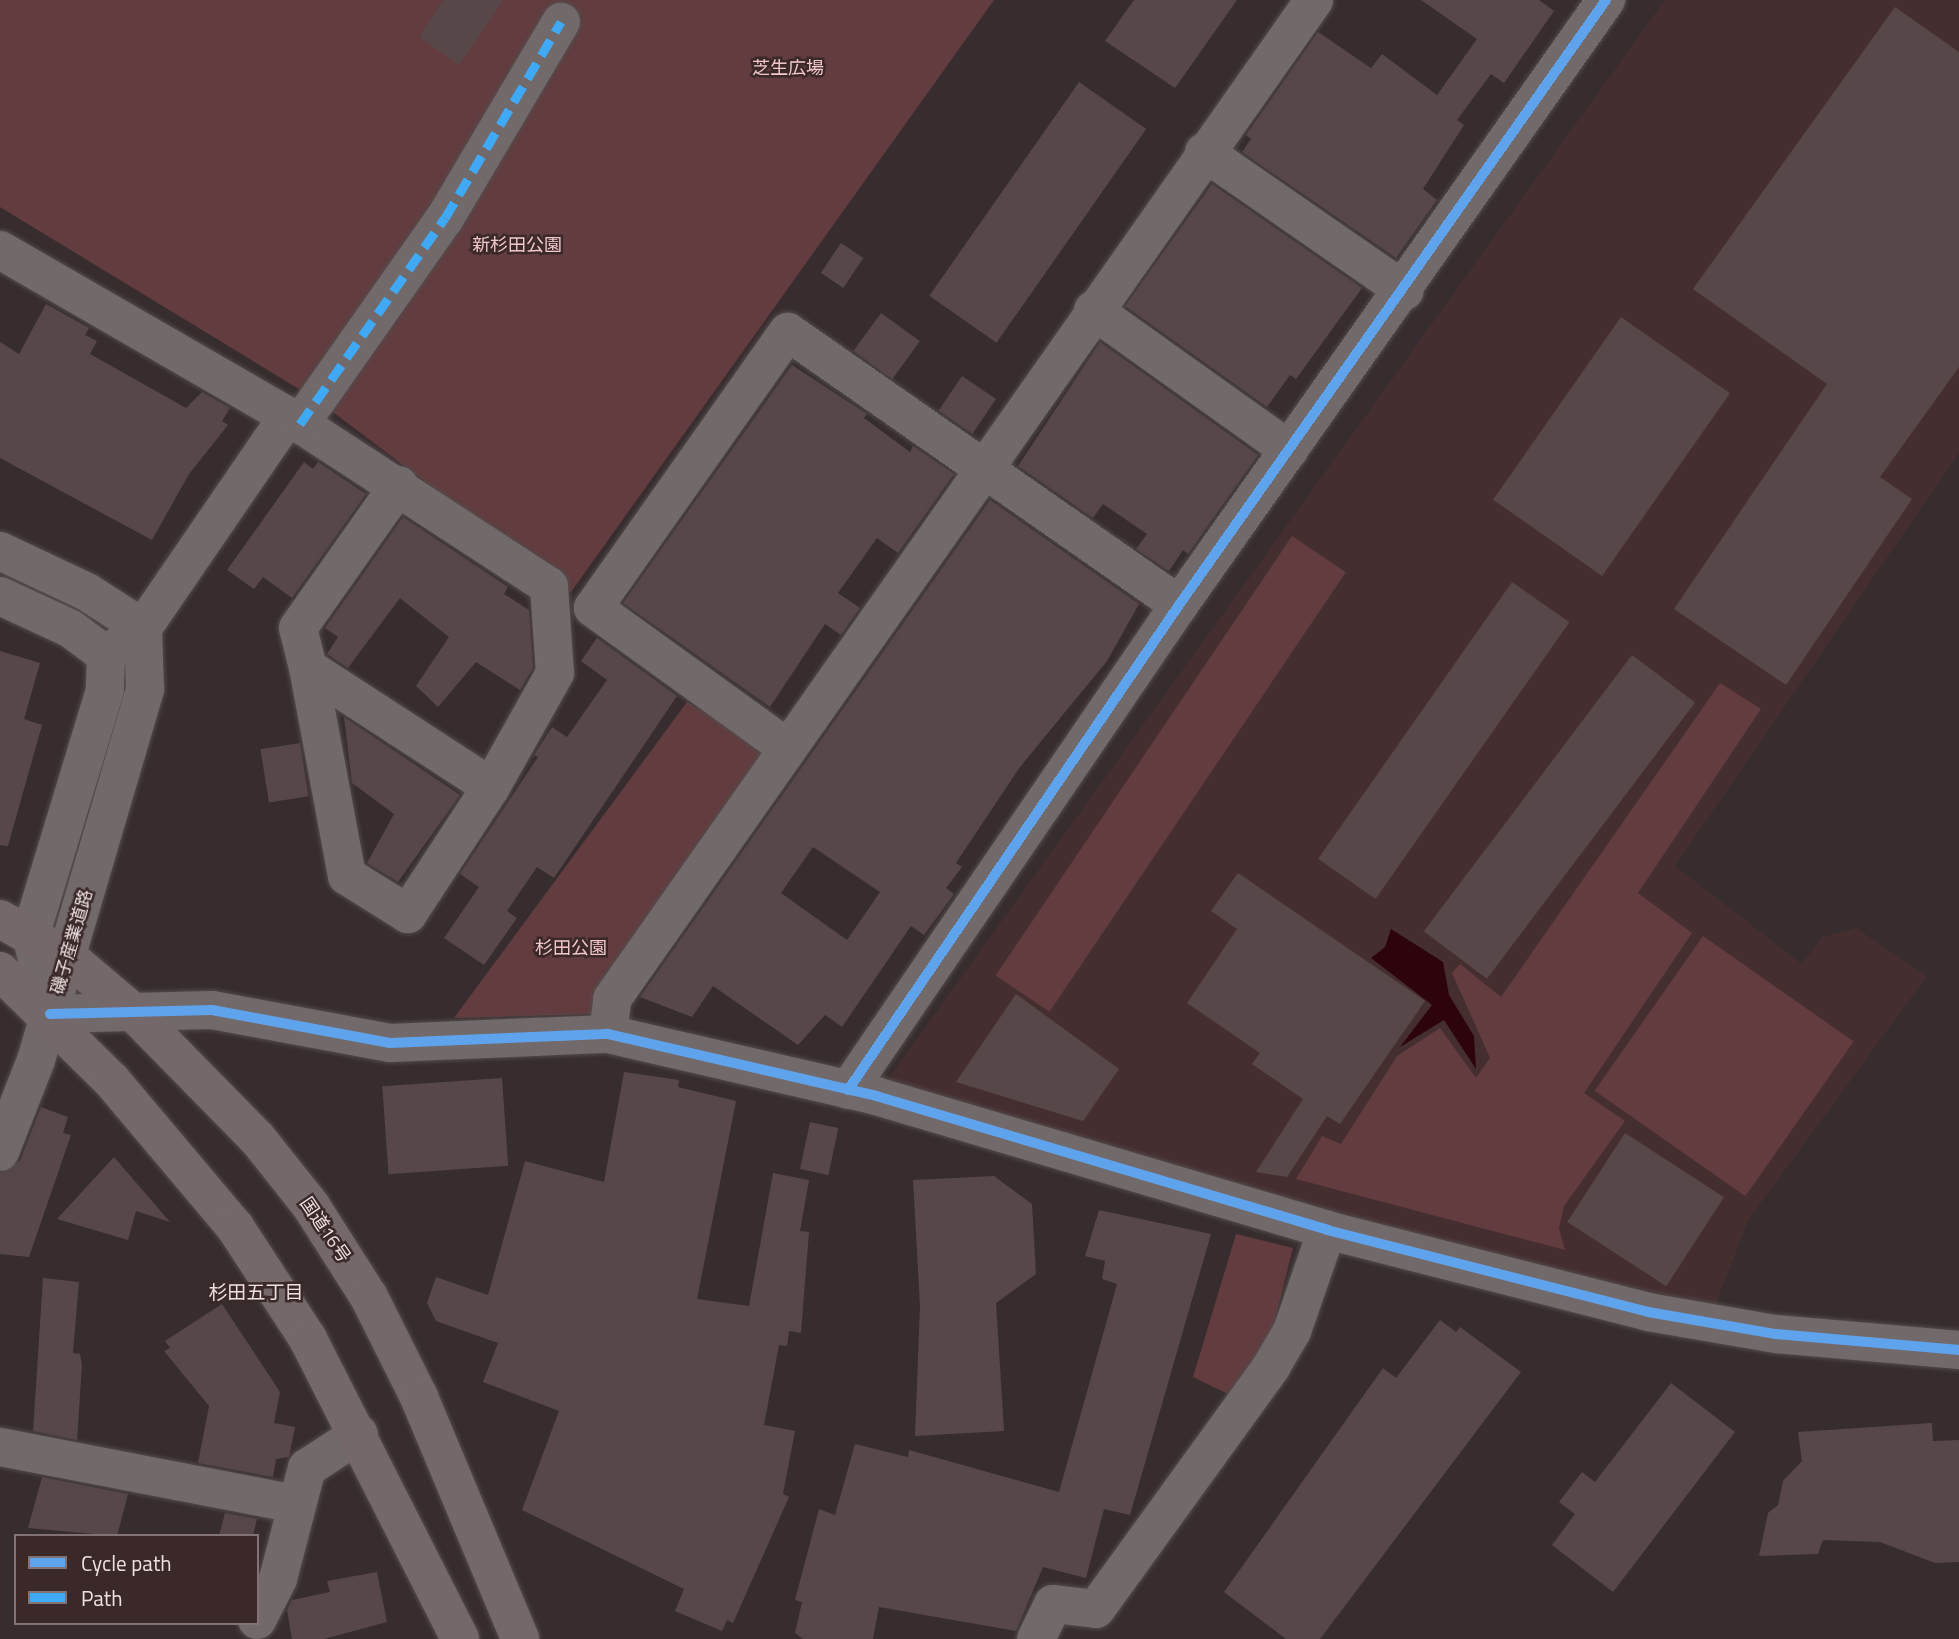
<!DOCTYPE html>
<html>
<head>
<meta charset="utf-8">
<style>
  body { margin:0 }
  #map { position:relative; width:1959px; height:1639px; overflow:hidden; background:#372d2e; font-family:"Titillium Web","Noto Sans JP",sans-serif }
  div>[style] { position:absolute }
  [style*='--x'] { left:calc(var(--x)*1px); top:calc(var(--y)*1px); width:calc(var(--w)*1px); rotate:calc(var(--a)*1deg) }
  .built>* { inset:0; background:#452e30 }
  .green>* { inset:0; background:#633c3f; transform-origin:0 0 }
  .water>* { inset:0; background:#2d040b }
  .building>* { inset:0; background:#584749; transform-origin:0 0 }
  .roads { filter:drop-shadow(0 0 2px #534b4b) drop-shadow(0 0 2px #534b4b) }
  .minor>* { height:38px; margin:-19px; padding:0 19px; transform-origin:19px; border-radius:19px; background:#72696a }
  .highway>* { height:38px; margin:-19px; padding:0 19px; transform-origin:19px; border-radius:19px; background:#75686a }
  .quiet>* { height:9px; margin-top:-4.5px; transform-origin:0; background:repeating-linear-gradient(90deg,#3fa9f5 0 18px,transparent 0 27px) }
  .cycleway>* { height:10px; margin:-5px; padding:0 5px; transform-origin:5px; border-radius:5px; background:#60a3ed }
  span { translate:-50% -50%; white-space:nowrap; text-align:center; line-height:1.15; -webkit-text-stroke:5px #3b292a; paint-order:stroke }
  .park-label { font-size:18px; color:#f3c7c9 }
  .street-label { font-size:18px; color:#ede0e1 }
  .neighbourhood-label { font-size:19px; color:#ede0e1 }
  .legend { position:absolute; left:14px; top:1534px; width:245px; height:91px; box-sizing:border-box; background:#3b292a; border:2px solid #827273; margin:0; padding:9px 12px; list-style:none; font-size:21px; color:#ede0e1 }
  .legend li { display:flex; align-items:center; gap:14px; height:35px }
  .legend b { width:35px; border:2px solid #827273 }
</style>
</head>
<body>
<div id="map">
  <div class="built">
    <div style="clip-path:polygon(1665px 0,1959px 0,1959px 453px,1675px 866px,1802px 964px,1822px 937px,1856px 928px,1927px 976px,1749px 1219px,1714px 1308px,1648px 1312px,876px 1096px)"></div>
  </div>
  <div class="green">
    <div style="clip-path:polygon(0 0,994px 0,571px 592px,317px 400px,0 207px)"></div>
    <div style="left:1292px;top:536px;width:65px;height:530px;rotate:34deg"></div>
    <div style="clip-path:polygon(1720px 683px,1761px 709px,1638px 893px,1692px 933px,1584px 1093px,1625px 1121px,1564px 1206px,1559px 1228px,1565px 1250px,1296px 1179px,1322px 1136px,1341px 1144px,1397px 1056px,1440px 1028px,1476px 1078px,1490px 1058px,1452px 973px,1460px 964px,1501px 997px)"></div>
    <div style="clip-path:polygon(687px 702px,773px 753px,592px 1014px,454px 1018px)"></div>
    <div style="left:1703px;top:936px;width:184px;height:189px;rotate:35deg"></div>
    <div style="clip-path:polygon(1236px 1234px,1293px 1248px,1272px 1331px,1234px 1397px,1193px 1377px)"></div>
  </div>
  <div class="water">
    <div style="clip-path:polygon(1391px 929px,1443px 962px,1449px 995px,1474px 1036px,1476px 1069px,1444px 1020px,1400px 1047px,1432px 1005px,1371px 958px,1385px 947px)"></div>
  </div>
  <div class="building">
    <div style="clip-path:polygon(443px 0,503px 0,459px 65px,419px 37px)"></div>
    <div style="clip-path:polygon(1134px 0,1237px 0,1175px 88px,1105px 41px)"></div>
    <div style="clip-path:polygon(1421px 0,1539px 0,1554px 11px,1504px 83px,1491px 74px,1457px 120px,1464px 125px,1423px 189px,1437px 200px,1396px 258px,1242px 152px,1251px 139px,1246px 135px,1318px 32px,1371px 68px,1382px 54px,1437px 95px,1477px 39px)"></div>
    <div style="clip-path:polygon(1895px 7px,1959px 52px,1959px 367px,1880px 477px,1912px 499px,1786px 685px,1674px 609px,1827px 384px,1693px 289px)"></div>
    <div style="left:1079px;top:82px;width:82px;height:261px;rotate:35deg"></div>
    <div style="clip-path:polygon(1212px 184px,1362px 288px,1296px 379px,1290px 375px,1267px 407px,1125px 306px)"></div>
    <div style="left:841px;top:243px;width:27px;height:36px;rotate:34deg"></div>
    <div style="clip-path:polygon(46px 304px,89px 328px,85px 335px,97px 341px,90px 354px,186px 408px,202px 392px,230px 408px,222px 421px,228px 425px,189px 474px,152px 540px,0 458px,0 342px,19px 354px)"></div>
    <div style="left:881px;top:313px;width:48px;height:47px;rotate:36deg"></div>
    <div style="left:1621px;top:317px;width:133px;height:223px;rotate:35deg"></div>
    <div style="clip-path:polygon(1100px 342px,1258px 455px,1188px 554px,1183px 550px,1169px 571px,1136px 549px,1147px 534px,1103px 504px,1093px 518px,1018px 466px)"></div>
    <div style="clip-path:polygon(792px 365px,867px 414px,864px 418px,910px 452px,913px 446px,954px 474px,898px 553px,877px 538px,838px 593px,860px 608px,841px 635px,825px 624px,770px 707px,623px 603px)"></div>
    <div style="left:962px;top:376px;width:41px;height:42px;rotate:34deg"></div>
    <div style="clip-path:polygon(304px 462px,313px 469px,318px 462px,366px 494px,292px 598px,263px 577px,254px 589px,227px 570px)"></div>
    <div style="clip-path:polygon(evenodd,990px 500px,1139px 604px,1107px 661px,1020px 767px,956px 863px,962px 867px,946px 888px,954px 894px,924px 935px,911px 926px,842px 1027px,825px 1015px,798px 1045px,713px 986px,692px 1017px,640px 997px,990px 500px,813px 847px,880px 892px,847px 940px,781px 893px,813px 847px)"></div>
    <div style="clip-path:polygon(403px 517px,508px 587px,504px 594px,529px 610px,533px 668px,520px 690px,476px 662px,438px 707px,416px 686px,449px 637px,400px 598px,348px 668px,327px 654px,338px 637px,325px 628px)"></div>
    <div style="left:1512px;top:582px;width:70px;height:338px;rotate:35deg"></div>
    <div style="clip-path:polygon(597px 638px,677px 696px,554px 878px,537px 867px,507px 911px,517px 918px,484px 965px,444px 938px,479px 887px,460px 874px,538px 757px,534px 755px,552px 727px,567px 737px,607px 680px,581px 661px)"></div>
    <div style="clip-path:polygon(0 651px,40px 663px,24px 719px,42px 725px,8px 846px,0 845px)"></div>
    <div style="left:1632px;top:655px;width:79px;height:346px;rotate:37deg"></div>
    <div style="clip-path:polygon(344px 717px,460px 795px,398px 882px,367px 863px,394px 814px,352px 783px)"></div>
    <div style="left:300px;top:743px;width:54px;height:40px;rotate:81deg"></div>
    <div style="clip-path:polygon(1238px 873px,1425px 1001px,1340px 1124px,1327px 1116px,1287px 1177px,1256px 1172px,1303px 1099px,1252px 1064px,1260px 1053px,1187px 1003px,1237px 929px,1211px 911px)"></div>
    <div style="clip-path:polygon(1016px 994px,1119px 1069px,1083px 1121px,956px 1082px)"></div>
    <div style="clip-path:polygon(624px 1072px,679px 1080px,678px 1087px,736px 1101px,697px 1299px,749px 1306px,773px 1173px,809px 1180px,800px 1231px,809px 1232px,801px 1333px,789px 1331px,787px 1346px,779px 1345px,764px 1425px,795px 1431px,783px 1494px,789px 1497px,733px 1623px,727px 1620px,722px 1631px,675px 1611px,684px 1589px,522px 1510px,559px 1411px,483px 1382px,498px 1343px,436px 1321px,427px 1303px,436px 1277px,488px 1295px,525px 1161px,604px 1182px)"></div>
    <div style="left:502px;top:1078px;width:88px;height:120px;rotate:86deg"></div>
    <div style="clip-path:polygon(41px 1107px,68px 1117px,63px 1133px,71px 1135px,29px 1257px,0 1254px,0 1173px,20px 1161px)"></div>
    <div style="left:810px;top:1122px;width:29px;height:48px;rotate:12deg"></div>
    <div style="left:1625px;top:1133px;width:118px;height:106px;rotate:33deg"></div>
    <div style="clip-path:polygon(114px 1157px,170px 1222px,136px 1211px,128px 1240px,57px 1219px)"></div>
    <div style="clip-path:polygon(994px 1176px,1032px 1204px,1036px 1274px,996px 1303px,1004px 1431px,915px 1436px,920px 1306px,913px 1180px)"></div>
    <div style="clip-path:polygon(1099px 1210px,1211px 1234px,1130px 1515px,1104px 1509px,1086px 1578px,1043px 1567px,1016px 1631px,879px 1607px,873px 1639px,803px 1639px,795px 1633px,802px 1602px,795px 1600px,819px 1509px,835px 1515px,855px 1444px,908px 1457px,909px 1450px,1059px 1492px,1117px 1284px,1102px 1279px,1105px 1261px,1085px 1256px)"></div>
    <div style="clip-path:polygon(43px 1278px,79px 1282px,73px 1353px,80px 1354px,82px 1365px,77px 1440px,33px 1431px)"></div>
    <div style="clip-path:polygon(222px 1304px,280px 1392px,274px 1423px,295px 1427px,289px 1457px,276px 1459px,273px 1477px,198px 1463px,209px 1406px,164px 1351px,170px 1348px,165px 1341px)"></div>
    <div style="clip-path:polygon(1440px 1320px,1456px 1332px,1460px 1327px,1521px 1372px,1320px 1639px,1286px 1639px,1224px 1592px,1383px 1368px,1396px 1378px)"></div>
    <div style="clip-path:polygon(1671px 1383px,1735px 1432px,1613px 1592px,1552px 1545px,1575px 1514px,1559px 1502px,1582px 1472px,1595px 1482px)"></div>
    <div style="clip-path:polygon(1932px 1423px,1933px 1441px,1959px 1440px,1959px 1562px,1935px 1563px,1880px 1542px,1823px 1540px,1818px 1554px,1759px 1556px,1768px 1513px,1778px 1505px,1783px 1481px,1802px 1461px,1798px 1432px)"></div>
    <div style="clip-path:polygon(42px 1477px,128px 1494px,117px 1536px,28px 1528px)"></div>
    <div style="clip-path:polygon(225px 1513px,257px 1519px,253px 1536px,219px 1536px)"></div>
    <div style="clip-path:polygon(377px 1572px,387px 1622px,324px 1639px,292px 1639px,287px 1610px,292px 1600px,330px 1592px,327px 1581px)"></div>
  </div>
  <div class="roads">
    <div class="minor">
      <div style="--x:1204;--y:152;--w:244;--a:34.7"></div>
      <div style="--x:0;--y:250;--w:332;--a:30"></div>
      <div style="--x:288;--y:416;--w:257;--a:124.4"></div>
      <div style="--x:143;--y:628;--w:46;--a:143.9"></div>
      <div style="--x:1093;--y:310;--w:241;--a:35.5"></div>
      <div style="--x:288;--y:416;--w:311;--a:33.1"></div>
      <div style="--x:549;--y:586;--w:87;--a:86.1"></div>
      <div style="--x:555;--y:673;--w:131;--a:119.3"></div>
      <div style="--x:491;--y:787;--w:152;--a:123.2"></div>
      <div style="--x:408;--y:914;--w:72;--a:-148.1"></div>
      <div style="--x:347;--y:876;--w:212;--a:-100.6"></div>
      <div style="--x:308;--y:668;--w:218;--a:33"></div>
      <div style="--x:300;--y:424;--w:252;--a:-54.9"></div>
      <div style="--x:445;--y:218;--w:228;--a:-59.4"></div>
      <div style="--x:0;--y:551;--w:96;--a:25.2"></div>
      <div style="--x:87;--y:592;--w:67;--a:32.7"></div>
      <div style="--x:0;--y:596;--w:78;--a:24.9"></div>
      <div style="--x:71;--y:629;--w:44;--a:36.6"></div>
      <div style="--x:106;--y:655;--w:35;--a:92"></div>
      <div style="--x:105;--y:690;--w:255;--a:106.9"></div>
      <div style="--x:31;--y:934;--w:82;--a:76.6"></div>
      <div style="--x:308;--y:668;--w:41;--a:-104"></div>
      <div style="--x:298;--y:628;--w:175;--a:-54.8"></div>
      <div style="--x:786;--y:747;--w:238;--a:-144.2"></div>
      <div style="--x:593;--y:608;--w:338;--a:-54.8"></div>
      <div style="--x:788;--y:332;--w:477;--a:34.9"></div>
      <div style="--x:50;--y:1014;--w:162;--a:-1.4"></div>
      <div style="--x:212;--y:1010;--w:181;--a:10.5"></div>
      <div style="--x:390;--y:1043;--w:218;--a:-2.4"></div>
      <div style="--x:608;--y:1034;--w:275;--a:13"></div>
      <div style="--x:876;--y:1096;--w:470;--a:16.5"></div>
      <div style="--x:1327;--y:1230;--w:331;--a:14.3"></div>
      <div style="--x:1648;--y:1312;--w:130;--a:9.8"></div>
      <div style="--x:1776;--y:1334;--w:184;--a:5"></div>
      <div style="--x:608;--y:1034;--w:35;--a:-83"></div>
      <div style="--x:612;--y:999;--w:1221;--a:-54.9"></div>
      <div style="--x:848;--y:1090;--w:587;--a:-55.69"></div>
      <div style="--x:1179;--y:605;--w:741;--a:-54.79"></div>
      <div style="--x:0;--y:1152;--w:99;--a:-68.6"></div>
      <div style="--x:36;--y:1060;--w:387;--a:-73.6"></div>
      <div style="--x:145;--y:689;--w:61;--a:-91.9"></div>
      <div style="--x:0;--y:1447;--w:300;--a:10.9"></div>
      <div style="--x:257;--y:1620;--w:46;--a:-62.9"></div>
      <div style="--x:278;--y:1579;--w:115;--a:-75.4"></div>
      <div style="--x:307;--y:1468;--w:62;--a:-33.2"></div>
      <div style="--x:1036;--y:1639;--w:39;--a:-64"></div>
      <div style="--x:1053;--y:1604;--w:43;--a:6.6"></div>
      <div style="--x:1096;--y:1609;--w:299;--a:-54.1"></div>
      <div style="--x:1271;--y:1367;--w:42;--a:-59.7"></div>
      <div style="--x:1292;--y:1331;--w:107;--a:-70.9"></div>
    </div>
    <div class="highway">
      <div style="--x:0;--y:919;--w:78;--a:29.2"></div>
      <div style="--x:68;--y:957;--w:87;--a:40.3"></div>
      <div style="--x:134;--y:1013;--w:175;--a:45.5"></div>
      <div style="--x:257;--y:1138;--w:87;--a:51.5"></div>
      <div style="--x:311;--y:1206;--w:108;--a:57.5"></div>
      <div style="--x:369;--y:1297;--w:112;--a:63.4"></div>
      <div style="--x:419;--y:1397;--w:262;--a:67.3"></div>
      <div style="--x:0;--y:971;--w:157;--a:44.5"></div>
      <div style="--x:112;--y:1081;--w:191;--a:49.9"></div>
      <div style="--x:235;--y:1227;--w:134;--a:56.9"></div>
      <div style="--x:308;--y:1339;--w:336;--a:63.1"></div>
    </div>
  </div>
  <div class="quiet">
    <div style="--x:300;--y:424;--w:252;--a:-54.9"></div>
    <div style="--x:445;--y:218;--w:228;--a:-59.4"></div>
  </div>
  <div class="cycleway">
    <div style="--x:50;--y:1014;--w:162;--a:-1.4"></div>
    <div style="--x:212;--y:1010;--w:181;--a:10.5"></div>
    <div style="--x:390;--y:1043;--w:218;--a:-2.4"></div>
    <div style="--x:608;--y:1034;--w:275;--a:13"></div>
    <div style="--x:876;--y:1096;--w:470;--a:16.5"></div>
    <div style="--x:1327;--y:1230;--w:331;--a:14.3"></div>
    <div style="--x:1648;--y:1312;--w:130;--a:9.8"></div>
    <div style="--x:1776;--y:1334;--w:184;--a:5"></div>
    <div style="--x:848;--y:1090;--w:587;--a:-55.69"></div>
    <div style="--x:1179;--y:605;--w:741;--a:-54.79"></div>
  </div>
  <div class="park-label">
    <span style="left:788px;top:68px">芝生広場</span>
    <span style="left:517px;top:245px">新杉田公園</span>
    <span style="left:571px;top:948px">杉田公園</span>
  </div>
  <div class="street-label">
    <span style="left:72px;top:942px;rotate:-74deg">磯子産業道路</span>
    <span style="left:325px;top:1230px;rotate:56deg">国道16号</span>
  </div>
  <div class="neighbourhood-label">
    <span style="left:256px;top:1292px">杉田五丁目</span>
  </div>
  <ul class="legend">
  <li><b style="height:9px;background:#60a3ed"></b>Cycle path</li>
  <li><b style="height:9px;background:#3fa9f5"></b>Path</li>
  </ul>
</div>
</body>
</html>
